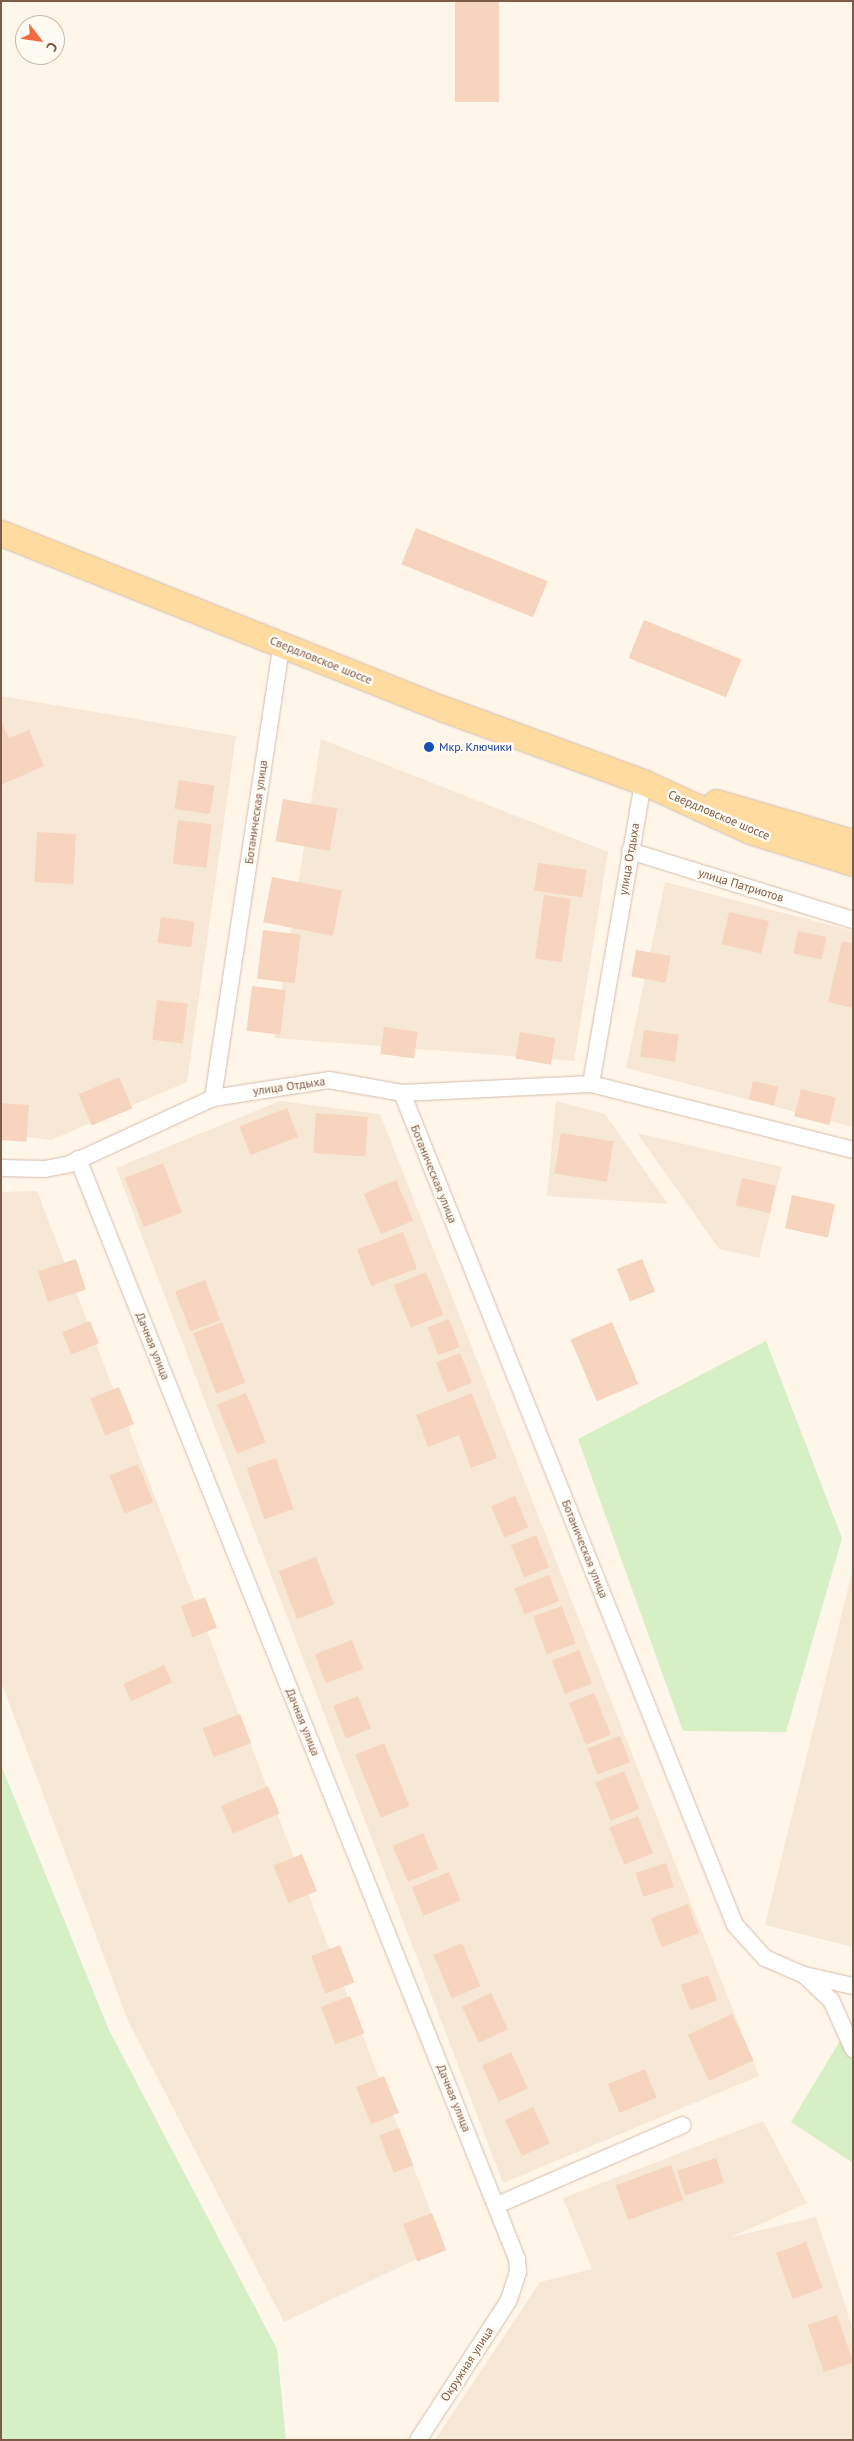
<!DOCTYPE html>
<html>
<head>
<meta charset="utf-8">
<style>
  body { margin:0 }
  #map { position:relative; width:854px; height:2441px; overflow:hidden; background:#fef6e9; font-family:"PT Sans",sans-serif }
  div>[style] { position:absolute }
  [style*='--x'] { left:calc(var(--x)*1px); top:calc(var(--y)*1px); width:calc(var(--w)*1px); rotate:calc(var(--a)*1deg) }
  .residential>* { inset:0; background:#f7e8d6 }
  .green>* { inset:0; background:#d6efc5 }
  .building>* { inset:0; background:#f7d4bd; transform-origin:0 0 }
  .roads { filter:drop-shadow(0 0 1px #d3bdac) drop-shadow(0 0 1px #d3bdac) }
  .street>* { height:16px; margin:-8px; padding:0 8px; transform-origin:8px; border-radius:8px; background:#fff }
  .primary>* { height:25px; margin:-12.5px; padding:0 12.5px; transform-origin:12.5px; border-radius:12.5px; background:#ffdba0 }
  .dots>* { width:14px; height:14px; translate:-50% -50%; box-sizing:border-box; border:2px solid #fffaf2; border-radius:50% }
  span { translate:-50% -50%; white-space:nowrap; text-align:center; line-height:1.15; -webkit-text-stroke:5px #fffaf2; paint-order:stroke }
  .street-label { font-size:12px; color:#7d5b49 }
  .transit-label { font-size:12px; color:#164399 }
  .left { translate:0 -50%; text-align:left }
  .frame { position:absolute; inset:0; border:2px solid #7d5b49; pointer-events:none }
  .north { position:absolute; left:15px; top:15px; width:50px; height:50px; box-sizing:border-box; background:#fffaf2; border:1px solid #cbbaae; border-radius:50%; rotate:120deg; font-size:14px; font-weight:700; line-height:20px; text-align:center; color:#7d5b49 }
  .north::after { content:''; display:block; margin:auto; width:18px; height:22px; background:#f46842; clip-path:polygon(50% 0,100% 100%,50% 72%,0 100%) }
</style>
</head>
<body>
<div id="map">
  <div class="residential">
    <div style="clip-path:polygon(1px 696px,236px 736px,187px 1082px,51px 1140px,1px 1134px)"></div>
    <div style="clip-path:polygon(321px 739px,608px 852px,574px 1061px,274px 1038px)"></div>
    <div style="clip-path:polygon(665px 882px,853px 931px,853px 1127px,626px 1068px)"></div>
    <div style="clip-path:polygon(280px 1101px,380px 1114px,759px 2076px,503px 2183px,116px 1168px)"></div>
    <div style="clip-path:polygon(556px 1101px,605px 1114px,668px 1204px,547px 1196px)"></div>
    <div style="clip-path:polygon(637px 1133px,782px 1167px,759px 1258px,719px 1249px)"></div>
    <div style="clip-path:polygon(37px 1191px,444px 2246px,284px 2322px,128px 2021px,1px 1682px,1px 1192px)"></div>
    <div style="clip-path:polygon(853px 1568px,853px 1947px,765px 1925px)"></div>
    <div style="clip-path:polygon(763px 2121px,807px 2203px,731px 2237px,816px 2217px,853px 2329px,853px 2440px,435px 2440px,540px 2282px,592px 2269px,563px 2198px)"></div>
  </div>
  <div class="green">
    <div style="clip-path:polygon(766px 1341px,842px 1538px,786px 1732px,683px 1731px,578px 1439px)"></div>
    <div style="clip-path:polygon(1px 1765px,109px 2030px,277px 2349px,286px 2440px,1px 2440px)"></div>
    <div style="clip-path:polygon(853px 2019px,853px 2163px,791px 2122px)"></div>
  </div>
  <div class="building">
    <div style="left:455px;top:1px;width:44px;height:101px"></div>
    <div style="left:416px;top:528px;width:142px;height:39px;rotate:22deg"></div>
    <div style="left:644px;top:620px;width:105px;height:41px;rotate:22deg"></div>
    <div style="clip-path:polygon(1px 721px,9px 738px,29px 730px,44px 766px,1px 785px)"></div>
    <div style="left:179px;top:780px;width:36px;height:29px;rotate:9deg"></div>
    <div style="left:283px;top:799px;width:55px;height:43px;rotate:10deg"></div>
    <div style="left:178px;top:820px;width:34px;height:44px;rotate:7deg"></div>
    <div style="left:37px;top:832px;width:39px;height:50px;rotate:3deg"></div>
    <div style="left:538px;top:863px;width:49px;height:28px;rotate:8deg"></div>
    <div style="left:272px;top:877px;width:71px;height:46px;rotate:11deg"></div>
    <div style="left:544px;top:895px;width:27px;height:64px;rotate:8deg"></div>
    <div style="left:729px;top:912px;width:41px;height:33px;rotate:13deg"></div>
    <div style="left:161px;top:917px;width:34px;height:26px;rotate:8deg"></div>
    <div style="left:263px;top:930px;width:38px;height:49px;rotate:7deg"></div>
    <div style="left:798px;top:931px;width:29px;height:23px;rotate:12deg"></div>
    <div style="clip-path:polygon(842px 941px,853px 944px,853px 1008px,828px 1002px)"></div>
    <div style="left:636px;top:950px;width:35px;height:27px;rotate:10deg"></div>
    <div style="left:252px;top:986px;width:34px;height:45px;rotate:7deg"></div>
    <div style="left:157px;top:1000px;width:31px;height:40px;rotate:7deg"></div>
    <div style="left:384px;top:1027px;width:34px;height:27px;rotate:8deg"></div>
    <div style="left:644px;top:1030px;width:35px;height:27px;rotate:8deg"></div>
    <div style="left:520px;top:1032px;width:36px;height:27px;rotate:10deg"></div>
    <div style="left:119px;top:1077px;width:34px;height:44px;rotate:67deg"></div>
    <div style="left:753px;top:1081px;width:26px;height:19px;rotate:13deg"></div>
    <div style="left:801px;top:1089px;width:36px;height:28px;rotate:14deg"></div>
    <div style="left:1px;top:1103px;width:28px;height:37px;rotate:4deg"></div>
    <div style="left:287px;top:1108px;width:31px;height:51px;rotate:69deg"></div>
    <div style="left:316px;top:1113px;width:52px;height:40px;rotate:4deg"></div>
    <div style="left:561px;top:1133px;width:53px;height:41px;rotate:9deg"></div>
    <div style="left:163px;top:1163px;width:53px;height:41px;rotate:69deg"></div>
    <div style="left:742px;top:1178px;width:35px;height:28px;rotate:13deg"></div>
    <div style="left:396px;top:1180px;width:44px;height:35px;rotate:67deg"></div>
    <div style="left:792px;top:1195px;width:44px;height:34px;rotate:12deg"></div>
    <div style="left:403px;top:1232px;width:39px;height:49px;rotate:69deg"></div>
    <div style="left:76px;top:1259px;width:32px;height:40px;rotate:72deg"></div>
    <div style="left:642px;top:1259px;width:35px;height:27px;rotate:68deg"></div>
    <div style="left:426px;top:1272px;width:46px;height:35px;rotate:68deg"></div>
    <div style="left:205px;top:1280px;width:43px;height:32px;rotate:69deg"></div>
    <div style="left:449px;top:1319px;width:30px;height:23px;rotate:69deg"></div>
    <div style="left:90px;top:1321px;width:24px;height:30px;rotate:68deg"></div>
    <div style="left:222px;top:1322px;width:65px;height:31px;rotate:69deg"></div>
    <div style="left:612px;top:1322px;width:67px;height:45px;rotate:67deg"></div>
    <div style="left:460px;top:1353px;width:32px;height:26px;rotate:68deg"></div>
    <div style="left:119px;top:1387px;width:40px;height:31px;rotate:68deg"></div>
    <div style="left:246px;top:1393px;width:53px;height:31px;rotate:68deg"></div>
    <div style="clip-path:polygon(472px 1393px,497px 1458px,471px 1468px,459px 1435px,428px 1447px,416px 1415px)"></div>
    <div style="left:276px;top:1458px;width:54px;height:31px;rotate:71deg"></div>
    <div style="left:138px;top:1464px;width:41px;height:31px;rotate:68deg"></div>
    <div style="left:515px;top:1496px;width:34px;height:26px;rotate:67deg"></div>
    <div style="left:536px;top:1535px;width:35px;height:27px;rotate:68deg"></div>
    <div style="left:316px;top:1557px;width:51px;height:40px;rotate:69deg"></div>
    <div style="left:549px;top:1575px;width:28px;height:37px;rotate:69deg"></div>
    <div style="left:205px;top:1597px;width:33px;height:26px;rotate:69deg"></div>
    <div style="left:562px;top:1606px;width:40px;height:31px;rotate:70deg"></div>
    <div style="left:352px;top:1640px;width:31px;height:40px;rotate:69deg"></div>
    <div style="left:579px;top:1650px;width:36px;height:29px;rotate:69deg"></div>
    <div style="left:164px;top:1665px;width:19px;height:45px;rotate:65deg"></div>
    <div style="left:594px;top:1693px;width:45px;height:27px;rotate:68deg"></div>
    <div style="left:358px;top:1696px;width:35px;height:27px;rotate:68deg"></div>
    <div style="left:240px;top:1714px;width:31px;height:40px;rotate:69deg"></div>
    <div style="left:620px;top:1736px;width:28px;height:35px;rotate:69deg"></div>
    <div style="left:384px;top:1743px;width:68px;height:31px;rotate:68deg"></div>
    <div style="left:624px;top:1771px;width:41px;height:31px;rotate:68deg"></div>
    <div style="left:268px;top:1786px;width:30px;height:51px;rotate:67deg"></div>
    <div style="left:638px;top:1816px;width:40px;height:31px;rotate:68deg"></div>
    <div style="left:423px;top:1833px;width:39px;height:33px;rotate:67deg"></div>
    <div style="left:302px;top:1854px;width:40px;height:31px;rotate:68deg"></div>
    <div style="left:666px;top:1863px;width:25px;height:32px;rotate:72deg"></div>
    <div style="left:449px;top:1872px;width:31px;height:40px;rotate:68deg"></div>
    <div style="left:688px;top:1904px;width:31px;height:40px;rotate:69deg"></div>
    <div style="left:462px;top:1943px;width:47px;height:31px;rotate:67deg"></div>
    <div style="left:340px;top:1945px;width:40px;height:31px;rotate:69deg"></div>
    <div style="left:708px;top:1975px;width:27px;height:29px;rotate:70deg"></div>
    <div style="left:491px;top:1993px;width:40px;height:32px;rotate:65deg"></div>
    <div style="left:350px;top:1996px;width:40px;height:31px;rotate:69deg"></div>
    <div style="left:732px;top:2014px;width:51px;height:49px;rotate:65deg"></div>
    <div style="left:511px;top:2052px;width:40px;height:32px;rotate:65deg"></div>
    <div style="left:645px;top:2069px;width:31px;height:40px;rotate:68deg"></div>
    <div style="left:384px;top:2076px;width:40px;height:30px;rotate:68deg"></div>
    <div style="left:533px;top:2107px;width:40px;height:31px;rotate:65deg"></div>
    <div style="left:399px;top:2128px;width:40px;height:21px;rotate:69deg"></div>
    <div style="left:716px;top:2158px;width:26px;height:41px;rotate:72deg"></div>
    <div style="left:671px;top:2165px;width:37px;height:59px;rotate:70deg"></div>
    <div style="left:432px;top:2213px;width:40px;height:31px;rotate:69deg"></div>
    <div style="left:806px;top:2242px;width:49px;height:32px;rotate:70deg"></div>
    <div style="left:837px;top:2315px;width:50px;height:31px;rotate:71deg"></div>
  </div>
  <div class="roads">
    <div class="street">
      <div style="--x:630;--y:851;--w:233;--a:17.2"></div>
      <div style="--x:591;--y:1084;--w:306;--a:-80.2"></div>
      <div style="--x:402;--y:1093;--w:896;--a:68.19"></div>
      <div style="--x:735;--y:1925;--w:45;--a:47.7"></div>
      <div style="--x:765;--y:1958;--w:43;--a:23.6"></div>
      <div style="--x:804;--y:1975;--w:50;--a:12.7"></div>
      <div style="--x:213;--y:1098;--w:459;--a:-81.4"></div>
      <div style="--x:78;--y:1159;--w:1184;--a:68.24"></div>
      <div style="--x:517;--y:2259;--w:13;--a:86"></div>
      <div style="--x:518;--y:2272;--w:29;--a:108"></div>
      <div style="--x:509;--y:2300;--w:167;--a:123"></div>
      <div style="--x:1;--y:1168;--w:44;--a:1.3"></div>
      <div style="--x:45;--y:1169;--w:25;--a:-11"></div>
      <div style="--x:70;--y:1164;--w:157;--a:-24.8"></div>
      <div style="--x:213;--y:1098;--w:117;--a:-8.8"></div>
      <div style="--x:329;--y:1080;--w:74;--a:10.1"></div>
      <div style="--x:402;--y:1093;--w:189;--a:-2.7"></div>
      <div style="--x:591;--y:1084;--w:270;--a:14.1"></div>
      <div style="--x:806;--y:1977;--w:34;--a:43"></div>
      <div style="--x:831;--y:2000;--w:54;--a:65.8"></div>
      <div style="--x:497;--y:2205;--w:202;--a:-23.3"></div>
    </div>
    <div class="primary">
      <div style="--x:1;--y:533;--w:477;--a:21.7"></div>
      <div style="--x:444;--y:709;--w:212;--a:20.1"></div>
      <div style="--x:643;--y:782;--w:118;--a:24.6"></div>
      <div style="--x:750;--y:831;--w:108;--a:17.3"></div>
      <div style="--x:716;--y:802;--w:143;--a:16.3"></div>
    </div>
  </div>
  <div class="dots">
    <div style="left:429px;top:747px;background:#1a4fb4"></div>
  </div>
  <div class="street-label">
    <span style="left:321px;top:660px;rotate:22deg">Свердловское шоссе</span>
    <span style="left:256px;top:812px;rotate:-82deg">Ботаническая улица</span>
    <span style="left:719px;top:815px;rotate:23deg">Свердловское шоссе</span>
    <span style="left:629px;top:859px;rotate:-80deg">улица Отдыха</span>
    <span style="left:741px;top:885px;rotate:17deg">улица Патриотов</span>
    <span style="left:289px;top:1086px;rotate:-8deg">улица Отдыха</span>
    <span style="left:434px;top:1174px;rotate:68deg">Ботаническая улица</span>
    <span style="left:153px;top:1346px;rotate:68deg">Дачная улица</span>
    <span style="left:585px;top:1549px;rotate:68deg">Ботаническая улица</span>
    <span style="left:303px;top:1722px;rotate:68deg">Дачная улица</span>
    <span style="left:454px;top:2098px;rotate:68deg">Дачная улица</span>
    <span style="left:467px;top:2364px;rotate:-57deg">Окружная улица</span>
  </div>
  <div class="transit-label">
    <span class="left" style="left:439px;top:747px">Мкр. Ключики</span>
  </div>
  <div class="frame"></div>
  <div class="north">С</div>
</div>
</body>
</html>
